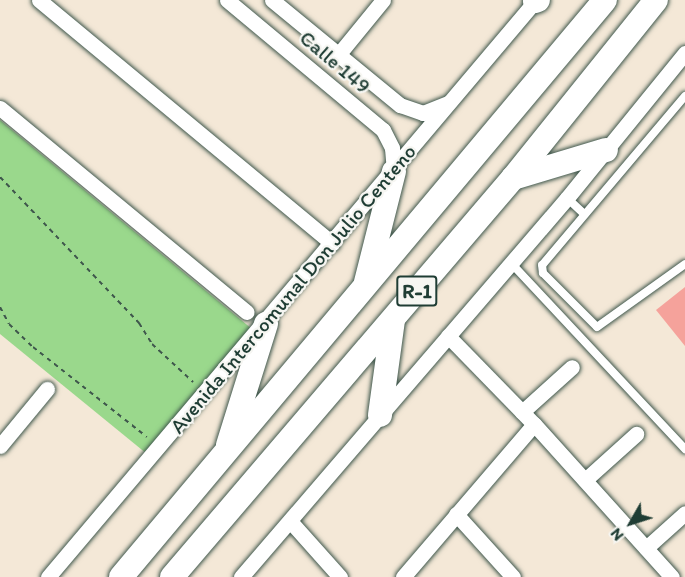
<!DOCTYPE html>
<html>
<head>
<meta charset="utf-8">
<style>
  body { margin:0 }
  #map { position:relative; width:685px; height:577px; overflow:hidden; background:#f4e8d7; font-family:Itim,sans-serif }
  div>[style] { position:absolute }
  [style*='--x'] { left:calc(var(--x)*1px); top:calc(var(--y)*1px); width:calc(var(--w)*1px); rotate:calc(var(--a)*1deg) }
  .green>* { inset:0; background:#9ad88c }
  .building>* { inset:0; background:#f5a29b }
  .path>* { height:2px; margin-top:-1px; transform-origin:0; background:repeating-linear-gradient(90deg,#3f574c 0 4.5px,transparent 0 9px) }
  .roads { filter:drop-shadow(0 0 2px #3f574c) drop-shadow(0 0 2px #3f574c) }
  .lane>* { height:8px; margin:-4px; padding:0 4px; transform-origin:4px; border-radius:4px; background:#fff }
  .street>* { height:15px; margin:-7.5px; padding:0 7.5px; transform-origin:7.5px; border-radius:7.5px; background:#fff }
  .primary>* { height:24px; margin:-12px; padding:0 12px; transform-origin:12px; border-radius:12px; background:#fff }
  span { translate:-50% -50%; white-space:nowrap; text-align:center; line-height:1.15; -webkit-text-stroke:4.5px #f6f6f2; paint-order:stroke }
  .shield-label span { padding:2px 4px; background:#f6f6f2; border:2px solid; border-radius:4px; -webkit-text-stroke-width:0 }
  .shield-label { font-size:20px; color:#1f3d34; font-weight:700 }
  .street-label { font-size:21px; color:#1f3d34 }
  .north { position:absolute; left:601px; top:493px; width:60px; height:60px; -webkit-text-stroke:4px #f6f6f2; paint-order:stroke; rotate:231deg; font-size:16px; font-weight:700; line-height:24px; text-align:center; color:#1f3d34 }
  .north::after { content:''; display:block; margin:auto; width:21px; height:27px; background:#1f3d34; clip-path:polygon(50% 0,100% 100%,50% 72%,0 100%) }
</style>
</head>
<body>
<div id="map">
  <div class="green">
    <div style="clip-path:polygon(0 120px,252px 329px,147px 454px,0 334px)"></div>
  </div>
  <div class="building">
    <div style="clip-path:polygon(685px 287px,685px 346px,656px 310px)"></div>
  </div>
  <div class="path">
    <div style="--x:0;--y:177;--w:202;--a:46.4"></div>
    <div style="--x:139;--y:323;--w:25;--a:58"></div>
    <div style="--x:152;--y:344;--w:56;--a:42.8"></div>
    <div style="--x:0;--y:307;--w:19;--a:62"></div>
    <div style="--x:9;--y:324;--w:33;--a:44"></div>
    <div style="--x:33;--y:347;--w:145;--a:38.3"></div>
  </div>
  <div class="roads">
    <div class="lane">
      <div style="--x:685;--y:96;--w:221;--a:130.2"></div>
      <div style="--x:542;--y:265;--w:8;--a:83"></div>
      <div style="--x:543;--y:273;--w:76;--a:45"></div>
      <div style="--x:597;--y:327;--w:108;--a:-35.6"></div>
      <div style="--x:567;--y:198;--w:22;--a:43"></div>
      <div style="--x:511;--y:263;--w:255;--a:46.9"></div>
    </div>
    <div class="street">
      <div style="--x:39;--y:0;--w:381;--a:39.7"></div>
      <div style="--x:227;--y:0;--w:203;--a:39.8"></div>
      <div style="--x:383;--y:130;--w:20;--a:63"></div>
      <div style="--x:392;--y:148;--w:23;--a:85"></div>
      <div style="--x:272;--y:0;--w:166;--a:39.4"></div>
      <div style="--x:400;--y:105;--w:24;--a:19"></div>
      <div style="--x:423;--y:113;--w:27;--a:-22"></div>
      <div style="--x:338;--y:55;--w:71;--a:-50.7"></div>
      <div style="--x:0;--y:108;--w:320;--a:39.6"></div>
      <div style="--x:448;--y:336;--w:123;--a:45.7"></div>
      <div style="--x:534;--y:424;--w:206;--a:48"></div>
      <div style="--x:522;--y:412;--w:67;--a:-42"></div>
      <div style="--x:0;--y:446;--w:74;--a:-50.5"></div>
      <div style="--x:585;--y:480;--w:69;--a:-42"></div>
      <div style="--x:456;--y:514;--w:85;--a:47.9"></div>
      <div style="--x:290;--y:521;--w:75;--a:48.2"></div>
      <div style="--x:646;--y:548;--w:52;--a:-41.9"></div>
      <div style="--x:48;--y:577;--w:756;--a:-49.78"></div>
      <div style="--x:241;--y:577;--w:500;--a:-49.3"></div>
      <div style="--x:567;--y:198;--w:187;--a:-50.9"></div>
      <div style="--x:403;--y:577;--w:201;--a:-49.4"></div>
    </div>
    <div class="primary">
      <div style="--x:535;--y:1;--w:3;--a:-18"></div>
      <div style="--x:513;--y:178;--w:97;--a:-16.8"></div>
      <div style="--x:366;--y:282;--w:114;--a:-75.8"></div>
      <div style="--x:380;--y:415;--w:96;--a:-82.2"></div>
      <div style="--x:228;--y:445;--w:127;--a:-72.6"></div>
      <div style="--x:121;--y:577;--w:753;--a:-50.01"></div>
      <div style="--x:172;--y:577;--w:525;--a:-49.48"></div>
      <div style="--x:513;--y:178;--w:228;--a:-51.2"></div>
    </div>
  </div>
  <div class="shield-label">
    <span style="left:417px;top:291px">R-1</span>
  </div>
  <div class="street-label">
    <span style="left:335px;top:62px;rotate:40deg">Calle 149</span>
    <span style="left:293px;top:289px;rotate:-50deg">Avenida Intercomunal Don Julio Centeno</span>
  </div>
  <div class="north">N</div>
</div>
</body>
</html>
